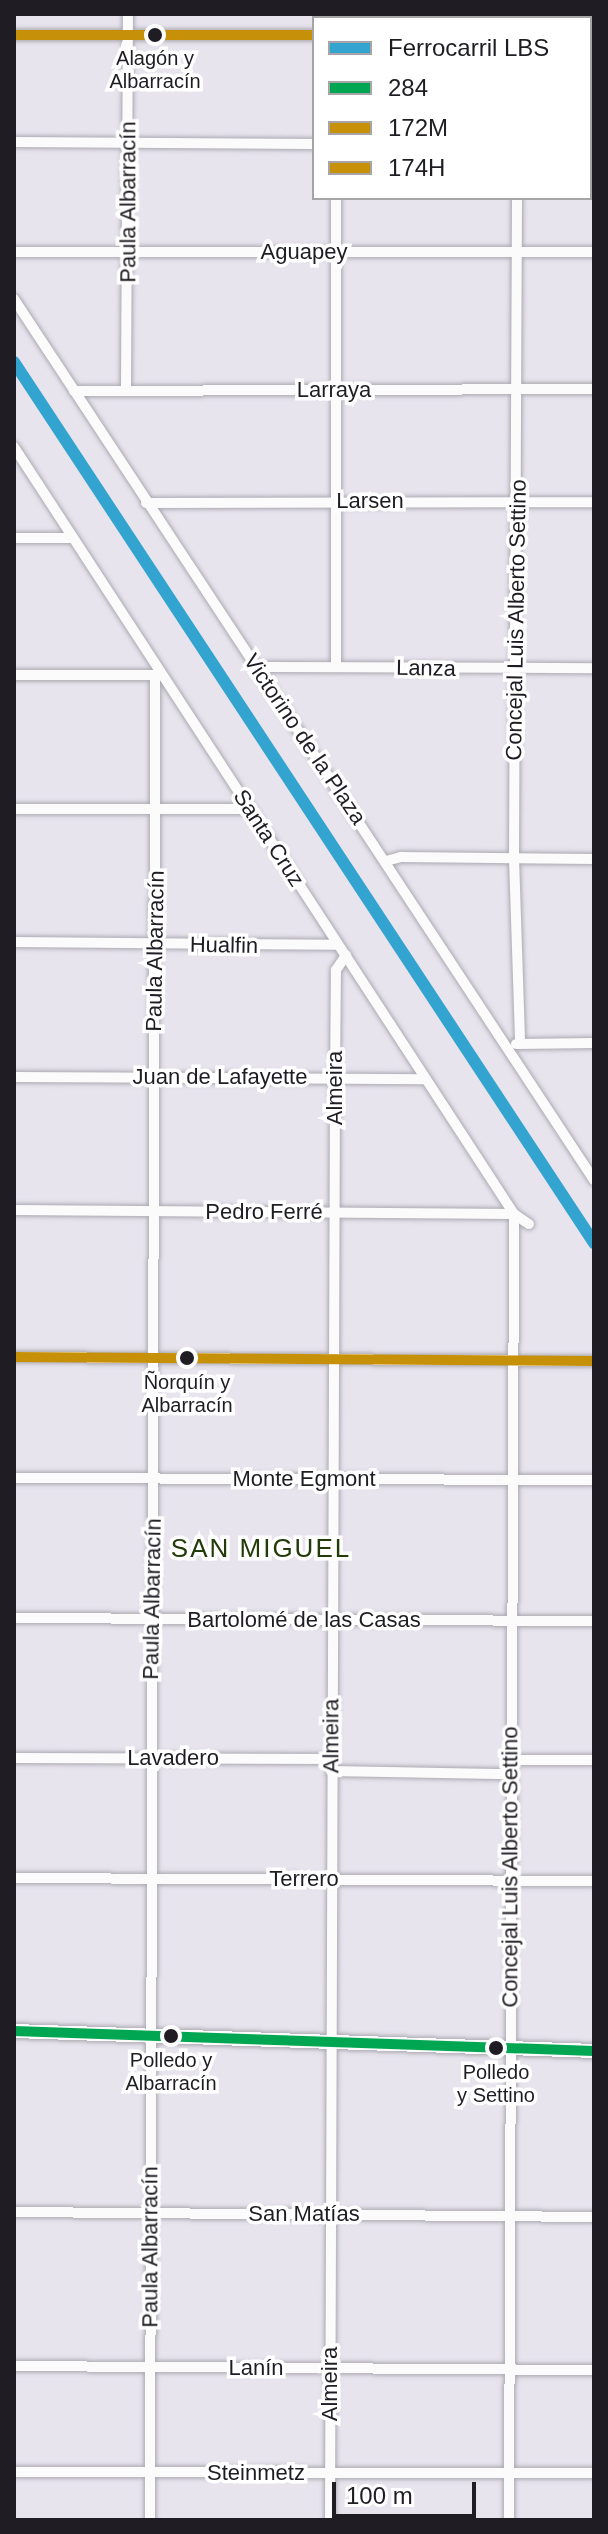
<!DOCTYPE html>
<html>
<head>
<meta charset="utf-8">
<style>
  body { margin:0 }
  #map { position:relative; width:608px; height:2534px; overflow:hidden; background:#e7e4ee; font-family:Helvetica,sans-serif }
  div>[style] { position:absolute }
  [style*='--x'] { left:calc(var(--x)*1px); top:calc(var(--y)*1px); width:calc(var(--w)*1px); rotate:calc(var(--a)*1deg) }
  .roads { filter:drop-shadow(0 0 2px #aca9b1) drop-shadow(0 0 2px #aca9b1) }
  .street>* { height:10px; margin:-5px; padding:0 5px; transform-origin:5px; border-radius:5px; background:#fbfbfc }
  .secondary>* { height:14px; margin:-7px; padding:0 7px; transform-origin:7px; border-radius:7px; background:#fbfbfc }
  .bus-1>* { height:10px; margin:-5px; padding:0 5px; transform-origin:5px; border-radius:5px; background:#00a651 }
  .bus-2>* { height:10px; margin:-5px; padding:0 5px; transform-origin:5px; border-radius:5px; background:#c69009 }
  .bus-3>* { height:10px; margin:-5px; padding:0 5px; transform-origin:5px; border-radius:5px; background:#c69009 }
  .rail-1>* { height:12px; margin:-6px; padding:0 6px; transform-origin:6px; border-radius:6px; background:#33a3cf }
  .dots>* { width:22px; height:22px; translate:-50% -50%; box-sizing:border-box; border:4px solid #fff; border-radius:50% }
  span { translate:-50% -50%; white-space:nowrap; text-align:center; line-height:1.15; -webkit-text-stroke:7px #fff; paint-order:stroke }
  .bus-label { font-size:20px; color:#1f1d23 }
  .street-label { font-size:22px; color:#1f1d23 }
  .quarter-label { font-size:26px; color:#223b09; letter-spacing:2px }
  .frame { position:absolute; inset:0; border:16px solid #1f1d23; pointer-events:none }
  .legend { position:absolute; left:312px; top:16px; width:280px; height:184px; box-sizing:border-box; background:#fff; border:2px solid #a5a5a7; margin:0; padding:10px 14px; list-style:none; font-size:24px; color:#1f1d23 }
  .legend li { display:flex; align-items:center; gap:16px; height:40px }
  .legend b { width:40px; border:2px solid #a5a5a7 }
  .scale { position:absolute; left:332px; top:2482px; width:144px; height:36px; box-sizing:border-box; border:4px solid #1f1d23; border-top:0; padding-left:10px; font-size:24px; line-height:28px; white-space:nowrap; color:#1f1d23; -webkit-text-stroke:6px #fff; paint-order:stroke }
</style>
</head>
<body>
<div id="map">
  <div class="roads">
    <div class="street">
      <div style="--x:337;--y:14;--w:4;--a:90"></div>
      <div style="--x:518;--y:18;--w:4;--a:-90"></div>
      <div style="--x:14;--y:35;--w:300;--a:0"></div>
      <div style="--x:590;--y:37;--w:4;--a:0"></div>
      <div style="--x:14;--y:142;--w:300;--a:0.4"></div>
      <div style="--x:590;--y:143;--w:4;--a:14"></div>
      <div style="--x:336;--y:198;--w:469;--a:90"></div>
      <div style="--x:517;--y:198;--w:660;--a:90.26"></div>
      <div style="--x:514;--y:858;--w:184;--a:88.1"></div>
      <div style="--x:14;--y:252;--w:580;--a:0"></div>
      <div style="--x:14;--y:299;--w:1055;--a:56.64"></div>
      <div style="--x:126;--y:389;--w:375;--a:-89.7"></div>
      <div style="--x:74;--y:391;--w:520;--a:-0.22"></div>
      <div style="--x:14;--y:447;--w:916;--a:56.9"></div>
      <div style="--x:514;--y:1214;--w:18;--a:34"></div>
      <div style="--x:146;--y:503;--w:448;--a:-0.1"></div>
      <div style="--x:14;--y:538;--w:59;--a:0"></div>
      <div style="--x:260;--y:672;--w:9;--a:-32"></div>
      <div style="--x:268;--y:667;--w:326;--a:0.2"></div>
      <div style="--x:14;--y:675;--w:145;--a:0"></div>
      <div style="--x:14;--y:809;--w:236;--a:0"></div>
      <div style="--x:386;--y:861;--w:16;--a:-15"></div>
      <div style="--x:401;--y:857;--w:193;--a:0.6"></div>
      <div style="--x:14;--y:942;--w:324;--a:0.5"></div>
      <div style="--x:516;--y:1044;--w:78;--a:-0.7"></div>
      <div style="--x:14;--y:1077;--w:412;--a:0.3"></div>
      <div style="--x:14;--y:1210;--w:500;--a:0.46"></div>
      <div style="--x:14;--y:1357;--w:580;--a:0.4"></div>
      <div style="--x:14;--y:1478;--w:580;--a:0.2"></div>
      <div style="--x:14;--y:1618;--w:580;--a:0.3"></div>
      <div style="--x:14;--y:1758;--w:317;--a:0.2"></div>
      <div style="--x:511;--y:1760;--w:83;--a:0"></div>
      <div style="--x:331;--y:1771;--w:180;--a:1"></div>
      <div style="--x:14;--y:1878;--w:580;--a:0.3"></div>
      <div style="--x:14;--y:2212;--w:580;--a:0.49"></div>
      <div style="--x:14;--y:2366;--w:580;--a:0.4"></div>
      <div style="--x:14;--y:2472;--w:580;--a:0.1"></div>
      <div style="--x:150;--y:2520;--w:1843;--a:-89.84"></div>
      <div style="--x:330;--y:2520;--w:1442;--a:-89.8"></div>
      <div style="--x:335;--y:1078;--w:108;--a:-89.5"></div>
      <div style="--x:336;--y:970;--w:18;--a:-56"></div>
      <div style="--x:509;--y:2520;--w:1306;--a:-89.78"></div>
    </div>
    <div class="secondary">
      <div style="--x:14;--y:2031;--w:580;--a:1.97"></div>
    </div>
  </div>
  <div class="bus-1">
    <div style="--x:14;--y:2031;--w:580;--a:1.97"></div>
  </div>
  <div class="bus-2">
    <div style="--x:14;--y:1357;--w:580;--a:0.4"></div>
  </div>
  <div class="bus-3">
    <div style="--x:14;--y:35;--w:300;--a:0"></div>
  </div>
  <div class="rail-1">
    <div style="--x:14;--y:362;--w:1055;--a:56.64"></div>
  </div>
  <div class="dots">
    <div style="left:155px;top:35px;background:#1f1d23"></div>
    <div style="left:187px;top:1358px;background:#1f1d23"></div>
    <div style="left:171px;top:2036px;background:#1f1d23"></div>
    <div style="left:496px;top:2048px;background:#1f1d23"></div>
  </div>
  <div class="bus-label">
    <span style="left:155px;top:70px">Alagón y<br>Albarracín</span>
    <span style="left:187px;top:1394px">Ñorquín y<br>Albarracín</span>
    <span style="left:171px;top:2072px">Polledo y<br>Albarracín</span>
    <span style="left:496px;top:2084px">Polledo<br>y Settino</span>
  </div>
  <div class="street-label">
    <span style="left:128px;top:202px;rotate:-90deg">Paula Albarracín</span>
    <span style="left:304px;top:252px">Aguapey</span>
    <span style="left:334px;top:390px">Larraya</span>
    <span style="left:370px;top:501px">Larsen</span>
    <span style="left:516px;top:620px;rotate:-89deg">Concejal Luis Alberto Settino</span>
    <span style="left:426px;top:668px;rotate:1deg">Lanza</span>
    <span style="left:305px;top:739px;rotate:56deg">Victorino de la Plaza</span>
    <span style="left:269px;top:838px;rotate:57deg">Santa Cruz</span>
    <span style="left:224px;top:945px;rotate:1deg">Hualfin</span>
    <span style="left:155px;top:951px;rotate:-89deg">Paula Albarracín</span>
    <span style="left:220px;top:1077px">Juan de Lafayette</span>
    <span style="left:335px;top:1088px;rotate:-90deg">Almeira</span>
    <span style="left:264px;top:1212px">Pedro Ferré</span>
    <span style="left:304px;top:1479px">Monte Egmont</span>
    <span style="left:152px;top:1599px;rotate:-89deg">Paula Albarracín</span>
    <span style="left:304px;top:1620px">Bartolomé de las Casas</span>
    <span style="left:331px;top:1736px;rotate:-90deg">Almeira</span>
    <span style="left:173px;top:1758px">Lavadero</span>
    <span style="left:510px;top:1867px;rotate:-90deg">Concejal Luis Alberto Settino</span>
    <span style="left:304px;top:1879px">Terrero</span>
    <span style="left:304px;top:2214px">San Matías</span>
    <span style="left:150px;top:2247px;rotate:-90deg">Paula Albarracín</span>
    <span style="left:256px;top:2368px">Lanín</span>
    <span style="left:330px;top:2384px;rotate:-90deg">Almeira</span>
    <span style="left:256px;top:2473px">Steinmetz</span>
  </div>
  <div class="quarter-label">
    <span style="left:261px;top:1549px">SAN MIGUEL</span>
  </div>
  <div class="frame"></div>
  <ul class="legend">
  <li><b style="height:10px;background:#33a3cf"></b>Ferrocarril LBS</li>
  <li><b style="height:10px;background:#00a651"></b>284</li>
  <li><b style="height:10px;background:#c69009"></b>172M</li>
  <li><b style="height:10px;background:#c69009"></b>174H</li>
  </ul>
  <div class="scale">100 m</div>
</div>
</body>
</html>
